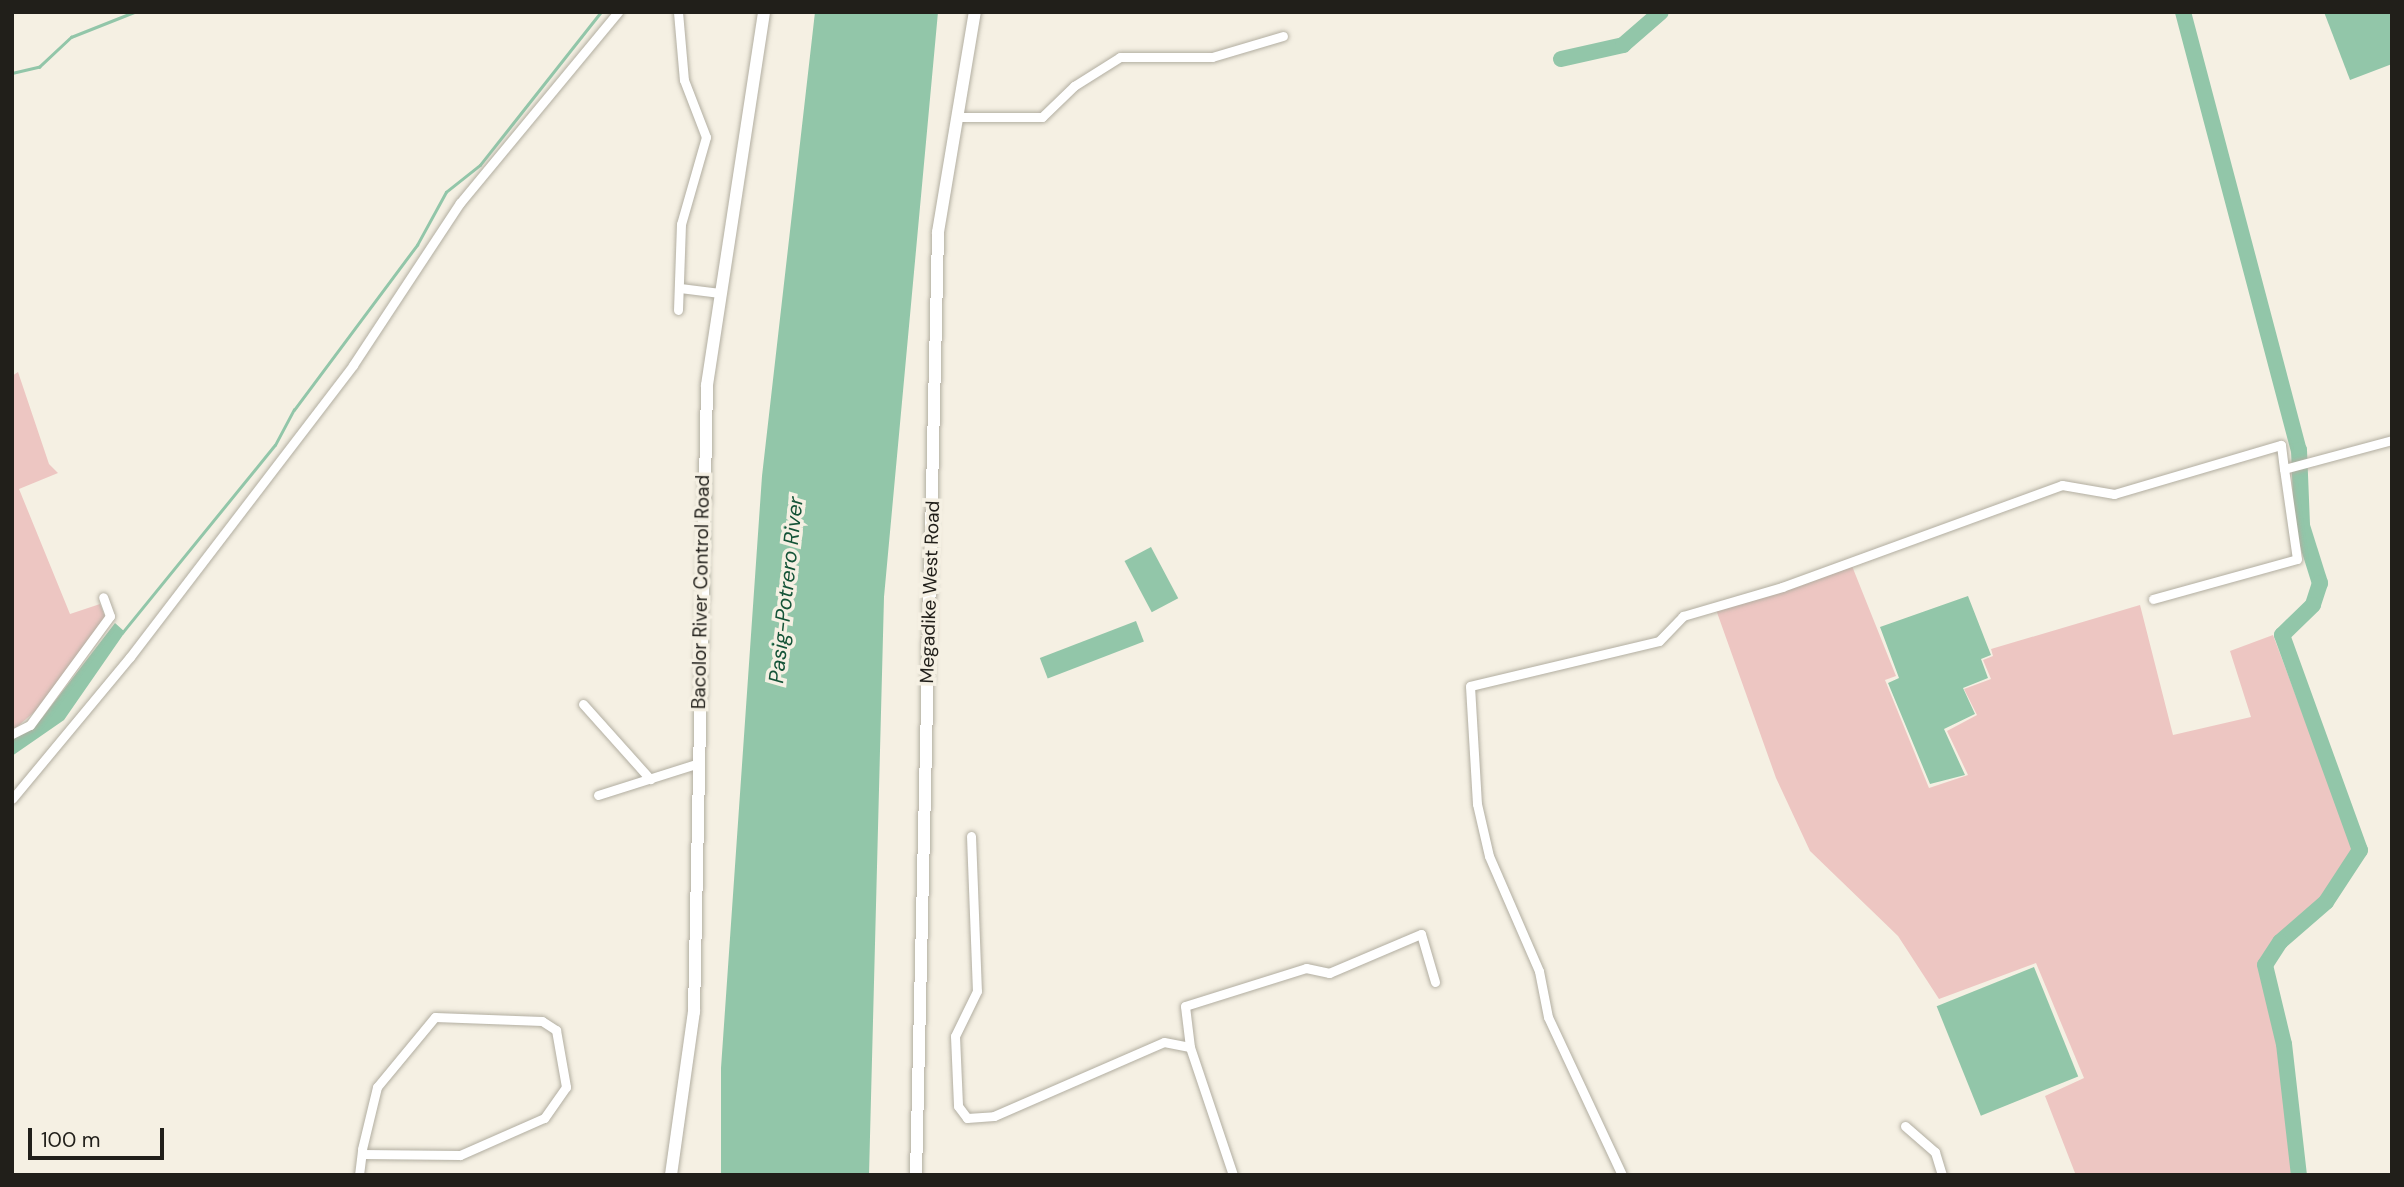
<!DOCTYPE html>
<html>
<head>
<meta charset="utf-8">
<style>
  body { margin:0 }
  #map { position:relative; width:2404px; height:1187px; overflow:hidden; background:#f5f0e3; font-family:"DM Sans",sans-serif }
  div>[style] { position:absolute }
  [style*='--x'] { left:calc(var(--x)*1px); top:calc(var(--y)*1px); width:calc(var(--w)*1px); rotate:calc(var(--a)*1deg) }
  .green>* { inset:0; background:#edc6c2 }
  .water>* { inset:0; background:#92c6a9; transform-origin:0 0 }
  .stream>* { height:2.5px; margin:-1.25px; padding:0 1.25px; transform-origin:1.25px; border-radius:1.25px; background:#92c6a9 }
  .river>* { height:16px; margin:-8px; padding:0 8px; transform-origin:8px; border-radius:8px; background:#92c6a9 }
  .roads { filter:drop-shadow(0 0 2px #b2aea1) drop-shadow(0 0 2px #b2aea1) }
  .street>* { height:9px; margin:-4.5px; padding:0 4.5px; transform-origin:4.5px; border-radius:4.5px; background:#fff }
  .secondary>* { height:12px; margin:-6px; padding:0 6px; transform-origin:6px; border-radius:6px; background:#fff }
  span { translate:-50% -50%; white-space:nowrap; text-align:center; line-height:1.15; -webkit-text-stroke:7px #f5f0e3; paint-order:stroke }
  .street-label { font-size:19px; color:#211f1a }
  .water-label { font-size:21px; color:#145337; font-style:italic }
  .frame { position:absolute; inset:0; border:14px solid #211f1a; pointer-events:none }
  .scale { position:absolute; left:28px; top:1128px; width:136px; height:32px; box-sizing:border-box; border:4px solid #211f1a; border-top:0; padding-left:9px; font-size:21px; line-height:24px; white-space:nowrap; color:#211f1a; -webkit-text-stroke:5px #f5f0e3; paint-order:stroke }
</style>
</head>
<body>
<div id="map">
  <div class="green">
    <div style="clip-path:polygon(18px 372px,49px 464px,58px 473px,19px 489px,70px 614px,100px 604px,105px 617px,45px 703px,12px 731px,12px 376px)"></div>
    <div style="clip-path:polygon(1852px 566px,1896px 676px,1885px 680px,1929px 788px,1968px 775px,1947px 731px,1977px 715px,1964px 689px,1991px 679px,1983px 660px,1993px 656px,1991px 649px,2140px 605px,2173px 735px,2251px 717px,2230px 651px,2273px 635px,2354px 850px,2325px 900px,2278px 940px,2263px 964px,2283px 1045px,2296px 1175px,2075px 1173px,2045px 1096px,2084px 1078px,2036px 963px,1939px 999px,1898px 936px,1810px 851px,1776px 778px,1714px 604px)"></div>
  </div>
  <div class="water">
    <div style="clip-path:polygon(815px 12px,938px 12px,884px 597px,869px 1175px,721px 1175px,721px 1068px,762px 476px)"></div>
    <div style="clip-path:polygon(2324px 12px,2392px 12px,2392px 64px,2350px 80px)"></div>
    <div style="left:1151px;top:547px;width:58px;height:30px;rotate:62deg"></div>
    <div style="clip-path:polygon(1968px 596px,1991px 655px,1981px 659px,1988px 678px,1963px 688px,1975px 714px,1944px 729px,1965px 775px,1930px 784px,1888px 683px,1899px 678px,1880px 627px)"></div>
    <div style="left:1136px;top:621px;width:22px;height:103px;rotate:69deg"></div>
    <div style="clip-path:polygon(115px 623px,125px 632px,64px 720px,12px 756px,12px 740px,42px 718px)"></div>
    <div style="left:2034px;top:967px;width:118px;height:105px;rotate:68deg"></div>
  </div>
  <div class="stream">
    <div style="--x:12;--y:73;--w:28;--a:-13"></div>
    <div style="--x:39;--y:67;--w:44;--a:-43.2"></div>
    <div style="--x:71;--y:37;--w:68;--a:-21.6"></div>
    <div style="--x:122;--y:633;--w:242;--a:-50.9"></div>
    <div style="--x:275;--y:445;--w:40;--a:-62"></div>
    <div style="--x:294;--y:410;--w:206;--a:-53.3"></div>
    <div style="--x:417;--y:245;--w:60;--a:-61.3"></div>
    <div style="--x:446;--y:192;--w:43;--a:-38.5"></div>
    <div style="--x:480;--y:165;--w:195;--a:-51.7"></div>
  </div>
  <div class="river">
    <div style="--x:2183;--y:12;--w:453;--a:75.2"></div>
    <div style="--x:2299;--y:450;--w:76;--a:87.7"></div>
    <div style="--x:2302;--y:526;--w:60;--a:72.5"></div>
    <div style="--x:2320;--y:583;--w:23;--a:108"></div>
    <div style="--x:2313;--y:605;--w:43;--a:135.9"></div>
    <div style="--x:2282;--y:635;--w:229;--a:70.1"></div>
    <div style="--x:2360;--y:850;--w:62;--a:123.2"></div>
    <div style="--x:2326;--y:902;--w:61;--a:139"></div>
    <div style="--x:2280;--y:942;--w:27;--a:123"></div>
    <div style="--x:2265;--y:965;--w:81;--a:76.5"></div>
    <div style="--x:2284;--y:1044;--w:132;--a:83.5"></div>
    <div style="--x:1561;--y:59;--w:64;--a:-12.7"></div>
    <div style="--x:1623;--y:45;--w:50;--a:-41"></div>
  </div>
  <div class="roads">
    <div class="street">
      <div style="--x:678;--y:12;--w:68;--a:85"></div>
      <div style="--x:684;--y:80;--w:61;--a:68.9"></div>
      <div style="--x:706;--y:137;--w:91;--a:106"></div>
      <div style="--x:681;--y:224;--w:86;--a:92"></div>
      <div style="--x:958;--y:117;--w:84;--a:0"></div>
      <div style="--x:1042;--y:117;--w:45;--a:-44.1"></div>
      <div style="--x:1074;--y:86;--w:54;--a:-32.2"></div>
      <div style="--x:1120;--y:57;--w:92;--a:0"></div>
      <div style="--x:1212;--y:57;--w:74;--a:-16.5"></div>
      <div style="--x:680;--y:288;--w:40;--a:7.1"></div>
      <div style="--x:2153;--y:599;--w:149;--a:-15.5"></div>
      <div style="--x:2297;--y:559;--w:91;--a:-98.2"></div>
      <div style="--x:2284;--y:469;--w:112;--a:-15"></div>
      <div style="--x:583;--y:704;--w:101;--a:48.2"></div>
      <div style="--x:12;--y:734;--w:20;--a:-27"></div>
      <div style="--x:30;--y:725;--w:135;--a:-53.7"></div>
      <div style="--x:110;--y:616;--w:20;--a:-110"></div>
      <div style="--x:598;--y:795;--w:106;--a:-17.6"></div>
      <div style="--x:12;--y:799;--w:185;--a:-50.3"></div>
      <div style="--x:130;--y:657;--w:367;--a:-52.6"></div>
      <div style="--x:353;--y:365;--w:194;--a:-56.6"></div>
      <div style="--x:460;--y:203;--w:248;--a:-50.4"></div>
      <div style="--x:971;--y:836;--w:155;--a:87.8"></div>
      <div style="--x:977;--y:991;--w:50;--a:116.1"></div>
      <div style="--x:955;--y:1036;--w:70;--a:87.5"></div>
      <div style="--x:958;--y:1106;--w:15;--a:53"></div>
      <div style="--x:967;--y:1118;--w:27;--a:-4"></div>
      <div style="--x:994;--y:1116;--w:185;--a:-23.5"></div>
      <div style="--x:1164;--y:1042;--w:26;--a:11"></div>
      <div style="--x:1905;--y:1126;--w:40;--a:41"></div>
      <div style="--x:1935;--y:1152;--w:24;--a:73"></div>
      <div style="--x:359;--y:1175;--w:26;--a:-83"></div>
      <div style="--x:362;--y:1149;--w:64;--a:-76.4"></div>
      <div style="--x:377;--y:1087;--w:91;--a:-50.4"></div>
      <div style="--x:435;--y:1017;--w:107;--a:2.1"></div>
      <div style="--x:542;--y:1021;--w:17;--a:33"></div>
      <div style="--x:556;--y:1030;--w:58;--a:80"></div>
      <div style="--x:566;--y:1087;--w:38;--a:125"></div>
      <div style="--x:544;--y:1118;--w:92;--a:156.2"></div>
      <div style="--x:460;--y:1155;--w:98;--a:-179.4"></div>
      <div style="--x:1233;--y:1175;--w:135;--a:-108.6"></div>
      <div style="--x:1190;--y:1047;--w:41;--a:-97"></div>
      <div style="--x:1185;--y:1006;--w:127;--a:-17.4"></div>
      <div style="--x:1306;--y:968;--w:24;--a:12"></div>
      <div style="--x:1329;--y:973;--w:100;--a:-23"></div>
      <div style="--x:1421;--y:934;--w:50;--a:73.7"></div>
      <div style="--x:1622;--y:1175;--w:174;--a:-115.1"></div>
      <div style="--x:1548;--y:1017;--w:47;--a:-101.1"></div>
      <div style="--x:1539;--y:971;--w:125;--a:-113.5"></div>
      <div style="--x:1489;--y:856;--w:53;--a:-103"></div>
      <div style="--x:1477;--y:804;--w:118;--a:-93.4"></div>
      <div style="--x:1470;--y:686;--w:194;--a:-13.4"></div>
      <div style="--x:1659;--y:641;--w:35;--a:-46"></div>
      <div style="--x:1683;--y:616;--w:103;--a:-16.3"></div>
      <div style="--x:1782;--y:587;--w:298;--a:-20"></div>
      <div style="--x:2062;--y:485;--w:53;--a:9.8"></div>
      <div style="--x:2114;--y:494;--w:174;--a:-16.4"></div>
      <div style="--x:2281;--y:445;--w:24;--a:83"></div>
    </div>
    <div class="secondary">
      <div style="--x:671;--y:1175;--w:165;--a:-82"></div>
      <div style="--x:694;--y:1012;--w:627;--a:-88.81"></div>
      <div style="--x:707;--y:385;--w:377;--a:-81.3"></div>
      <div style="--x:916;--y:1175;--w:943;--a:-88.66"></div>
      <div style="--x:938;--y:232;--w:223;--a:-80.5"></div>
    </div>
  </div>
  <div class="street-label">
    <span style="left:701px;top:592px;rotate:-89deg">Bacolor River Control Road</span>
    <span style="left:930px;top:592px;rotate:-88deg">Megadike West Road</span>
  </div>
  <div class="water-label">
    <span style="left:786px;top:590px;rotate:-84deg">Pasig-Potrero River</span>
  </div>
  <div class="frame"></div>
  <div class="scale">100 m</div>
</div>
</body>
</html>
